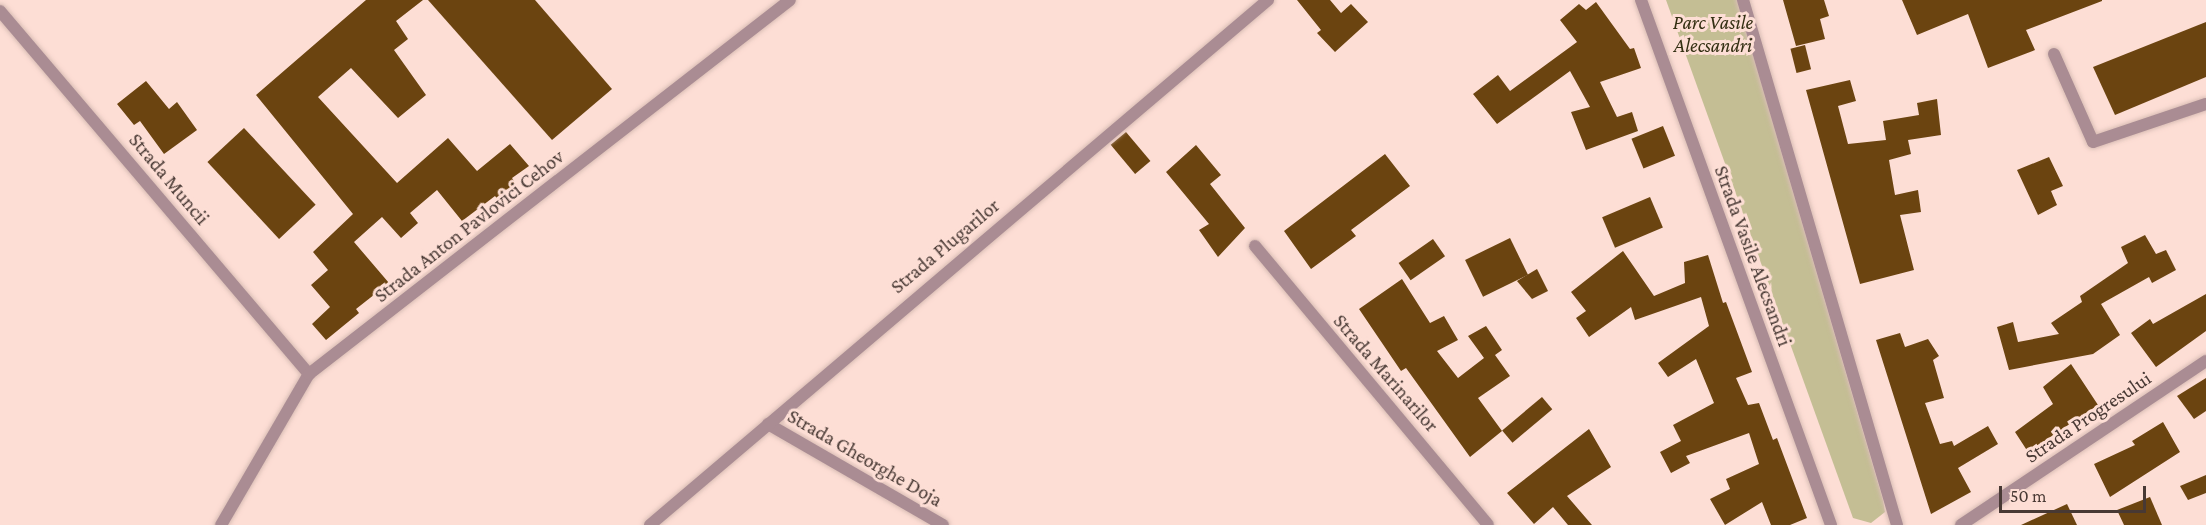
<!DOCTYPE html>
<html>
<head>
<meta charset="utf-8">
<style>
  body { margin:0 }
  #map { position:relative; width:2206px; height:525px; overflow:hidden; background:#fdded5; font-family:"Crimson Pro",serif }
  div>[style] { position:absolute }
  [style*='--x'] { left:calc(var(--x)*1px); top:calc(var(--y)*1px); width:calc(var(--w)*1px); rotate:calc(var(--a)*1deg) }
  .green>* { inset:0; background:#c4be94 }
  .building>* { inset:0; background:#6b4410; transform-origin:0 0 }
  .roads { filter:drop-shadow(0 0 2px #d9bdb5) drop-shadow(0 0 2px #d9bdb5) }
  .minor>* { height:12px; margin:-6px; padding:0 6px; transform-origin:6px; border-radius:6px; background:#aa8c93 }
  .tertiary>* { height:12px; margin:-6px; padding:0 6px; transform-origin:6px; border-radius:6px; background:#aa8c93 }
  span { translate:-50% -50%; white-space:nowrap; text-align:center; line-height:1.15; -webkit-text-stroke:6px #fdded5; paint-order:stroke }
  .park-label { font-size:20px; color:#332f12; font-style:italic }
  .street-label { font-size:20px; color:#483934 }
  .scale { position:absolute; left:1999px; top:486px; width:147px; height:27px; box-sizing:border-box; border:3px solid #483934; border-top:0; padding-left:8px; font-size:18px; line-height:21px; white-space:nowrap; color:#483934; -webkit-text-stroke:4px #fdded5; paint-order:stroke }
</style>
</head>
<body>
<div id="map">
  <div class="green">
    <div style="clip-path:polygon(1666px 0,1737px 0,1883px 500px,1885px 512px,1871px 523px,1853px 518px)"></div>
  </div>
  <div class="building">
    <div style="clip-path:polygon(366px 0,423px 0,396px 21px,408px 39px,394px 50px,426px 95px,398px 118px,351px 68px,318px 97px,397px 183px,448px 138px,477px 171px,510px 144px,529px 166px,512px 178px,521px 192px,503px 206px,495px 196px,462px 221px,437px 190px,410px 213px,418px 223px,401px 238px,382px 217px,354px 242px,389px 283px,356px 309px,359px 313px,326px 340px,312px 324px,330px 307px,311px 285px,328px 270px,313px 252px,353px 214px,256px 95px)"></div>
    <div style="clip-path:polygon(428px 0,535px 0,612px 89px,552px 140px)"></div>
    <div style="clip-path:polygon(1297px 0,1330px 0,1341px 13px,1351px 4px,1368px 22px,1335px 52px,1317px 33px,1321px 30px)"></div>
    <div style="clip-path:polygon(1783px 0,1824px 0,1829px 16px,1820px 19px,1825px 39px,1796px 46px)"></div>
    <div style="clip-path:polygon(1902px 0,2102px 0,2102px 1px,2026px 30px,2035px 50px,1988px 68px,1968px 14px,1917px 35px)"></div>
    <div style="clip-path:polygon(1596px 2px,1630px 49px,1634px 48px,1641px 68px,1600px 82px,1617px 117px,1632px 112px,1638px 131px,1586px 150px,1571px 112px,1590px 107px,1570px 71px,1497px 124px,1473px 94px,1498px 75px,1510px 91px,1577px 42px,1560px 20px,1579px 4px,1586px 10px)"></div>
    <div style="clip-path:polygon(2206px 22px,2206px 77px,2115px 115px,2093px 67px)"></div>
    <div style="left:1805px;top:45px;width:25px;height:15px;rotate:76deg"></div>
    <div style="clip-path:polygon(1850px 80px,1856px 101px,1838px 106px,1848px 144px,1886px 140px,1883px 121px,1919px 115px,1917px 103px,1937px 99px,1941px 135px,1908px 140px,1911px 154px,1889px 160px,1895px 195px,1918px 190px,1921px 212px,1900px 215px,1914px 270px,1860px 284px,1806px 90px)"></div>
    <div style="clip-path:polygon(146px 81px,169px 109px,177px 102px,197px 130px,164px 154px,140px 121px,134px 125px,117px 104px)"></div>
    <div style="left:1663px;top:126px;width:32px;height:34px;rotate:68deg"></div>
    <div style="left:244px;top:128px;width:105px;height:50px;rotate:47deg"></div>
    <div style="left:1126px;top:132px;width:38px;height:20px;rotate:50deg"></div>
    <div style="clip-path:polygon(1196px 145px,1221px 175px,1210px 184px,1245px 228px,1218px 257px,1199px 230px,1209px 224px,1166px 172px)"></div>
    <div style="clip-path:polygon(1385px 154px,1410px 186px,1351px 230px,1356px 236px,1311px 269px,1284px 231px)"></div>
    <div style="clip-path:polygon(2049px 157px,2063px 186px,2051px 191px,2057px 205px,2038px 215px,2017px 170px)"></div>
    <div style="left:1650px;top:197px;width:33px;height:52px;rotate:67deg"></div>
    <div style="clip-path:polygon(2145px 235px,2156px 254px,2166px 250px,2176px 270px,2152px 283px,2149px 277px,2101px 304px,2120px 335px,2093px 354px,2009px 370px,1997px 327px,2013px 322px,2018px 342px,2059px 334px,2051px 323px,2082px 302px,2080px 296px,2128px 263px,2121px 247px)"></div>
    <div style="left:1510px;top:238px;width:41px;height:50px;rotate:64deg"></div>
    <div style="left:1433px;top:239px;width:21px;height:42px;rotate:55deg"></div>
    <div style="clip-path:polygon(1623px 251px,1654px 296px,1685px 283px,1684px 262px,1708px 255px,1723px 303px,1726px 302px,1752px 372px,1736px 378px,1748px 405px,1759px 403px,1773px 440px,1777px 438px,1807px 518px,1790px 525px,1771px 525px,1762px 502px,1725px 525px,1710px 499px,1730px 489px,1726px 479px,1759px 464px,1749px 433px,1686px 456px,1690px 463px,1671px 473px,1660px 452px,1681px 441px,1673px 425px,1714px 403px,1696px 359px,1668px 377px,1658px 363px,1709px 326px,1701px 297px,1635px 320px,1631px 307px,1589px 337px,1576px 318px,1586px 311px,1571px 292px)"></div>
    <div style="clip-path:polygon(1537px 269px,1548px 291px,1532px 299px,1517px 281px)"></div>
    <div style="clip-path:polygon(1402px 279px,1430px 323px,1444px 316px,1458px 340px,1437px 351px,1458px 378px,1484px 358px,1468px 336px,1486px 326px,1502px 350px,1495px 355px,1510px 376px,1478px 398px,1502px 431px,1470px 457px,1406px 368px,1401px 371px,1359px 309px)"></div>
    <div style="clip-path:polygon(2206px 294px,2206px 331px,2156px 367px,2131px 333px,2150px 319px,2153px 324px)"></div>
    <div style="clip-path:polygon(1900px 333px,1905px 347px,1928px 339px,1939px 356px,1933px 360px,1944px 398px,1925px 403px,1940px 444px,1952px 441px,1954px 446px,1988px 426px,1998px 444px,1958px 468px,1971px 492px,1931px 514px,1876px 340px)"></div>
    <div style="clip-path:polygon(2071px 364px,2098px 405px,2028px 452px,2015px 432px,2053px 404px,2043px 387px)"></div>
    <div style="clip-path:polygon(2206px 378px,2206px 411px,2194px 419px,2177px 396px)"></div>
    <div style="left:1542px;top:397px;width:16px;height:52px;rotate:50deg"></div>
    <div style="clip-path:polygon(2163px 422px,2180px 452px,2110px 497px,2094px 464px,2135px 445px,2132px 441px)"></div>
    <div style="clip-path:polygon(1589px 429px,1611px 467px,1567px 496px,1592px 525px,1568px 525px,1553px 507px,1534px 524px,1507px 493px)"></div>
    <div style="clip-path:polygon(2206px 475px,2206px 493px,2188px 500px,2180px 486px)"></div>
    <div style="clip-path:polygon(2150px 497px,2162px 525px,2124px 525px,2117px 510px)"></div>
    <div style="clip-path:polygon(2067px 504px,2077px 525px,2021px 525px)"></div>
  </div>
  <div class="roads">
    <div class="minor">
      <div style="--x:0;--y:11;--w:477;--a:49.6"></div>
      <div style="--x:2054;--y:54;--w:96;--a:66.1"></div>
      <div style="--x:2093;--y:142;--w:119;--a:-18.6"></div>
      <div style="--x:1255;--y:246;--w:363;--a:50.1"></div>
      <div style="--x:768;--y:424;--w:202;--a:30"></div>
      <div style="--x:221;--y:525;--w:175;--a:-59.8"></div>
      <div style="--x:309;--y:374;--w:609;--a:-37.87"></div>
      <div style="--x:650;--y:525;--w:811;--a:-40.35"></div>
    </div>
    <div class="tertiary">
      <div style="--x:1641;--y:0;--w:558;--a:70.1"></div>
      <div style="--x:1743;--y:0;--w:547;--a:73.65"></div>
      <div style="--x:1961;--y:525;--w:295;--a:-33.8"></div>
    </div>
  </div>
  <div class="park-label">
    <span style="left:1713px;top:34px">Parc Vasile<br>Alecsandri</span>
  </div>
  <div class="street-label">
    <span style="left:169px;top:179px;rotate:50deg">Strada Muncii</span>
    <span style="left:469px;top:226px;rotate:-38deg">Strada Anton Pavlovici Cehov</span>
    <span style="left:945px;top:246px;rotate:-40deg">Strada Plugarilor</span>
    <span style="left:1753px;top:256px;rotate:70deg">Strada Vasile Alecsandri</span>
    <span style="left:1386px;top:373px;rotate:49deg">Strada Marinarilor</span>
    <span style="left:2088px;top:417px;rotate:-34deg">Strada Progresului</span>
    <span style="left:865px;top:458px;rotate:30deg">Strada Gheorghe Doja</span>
  </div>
  <div class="scale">50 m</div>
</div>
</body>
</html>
